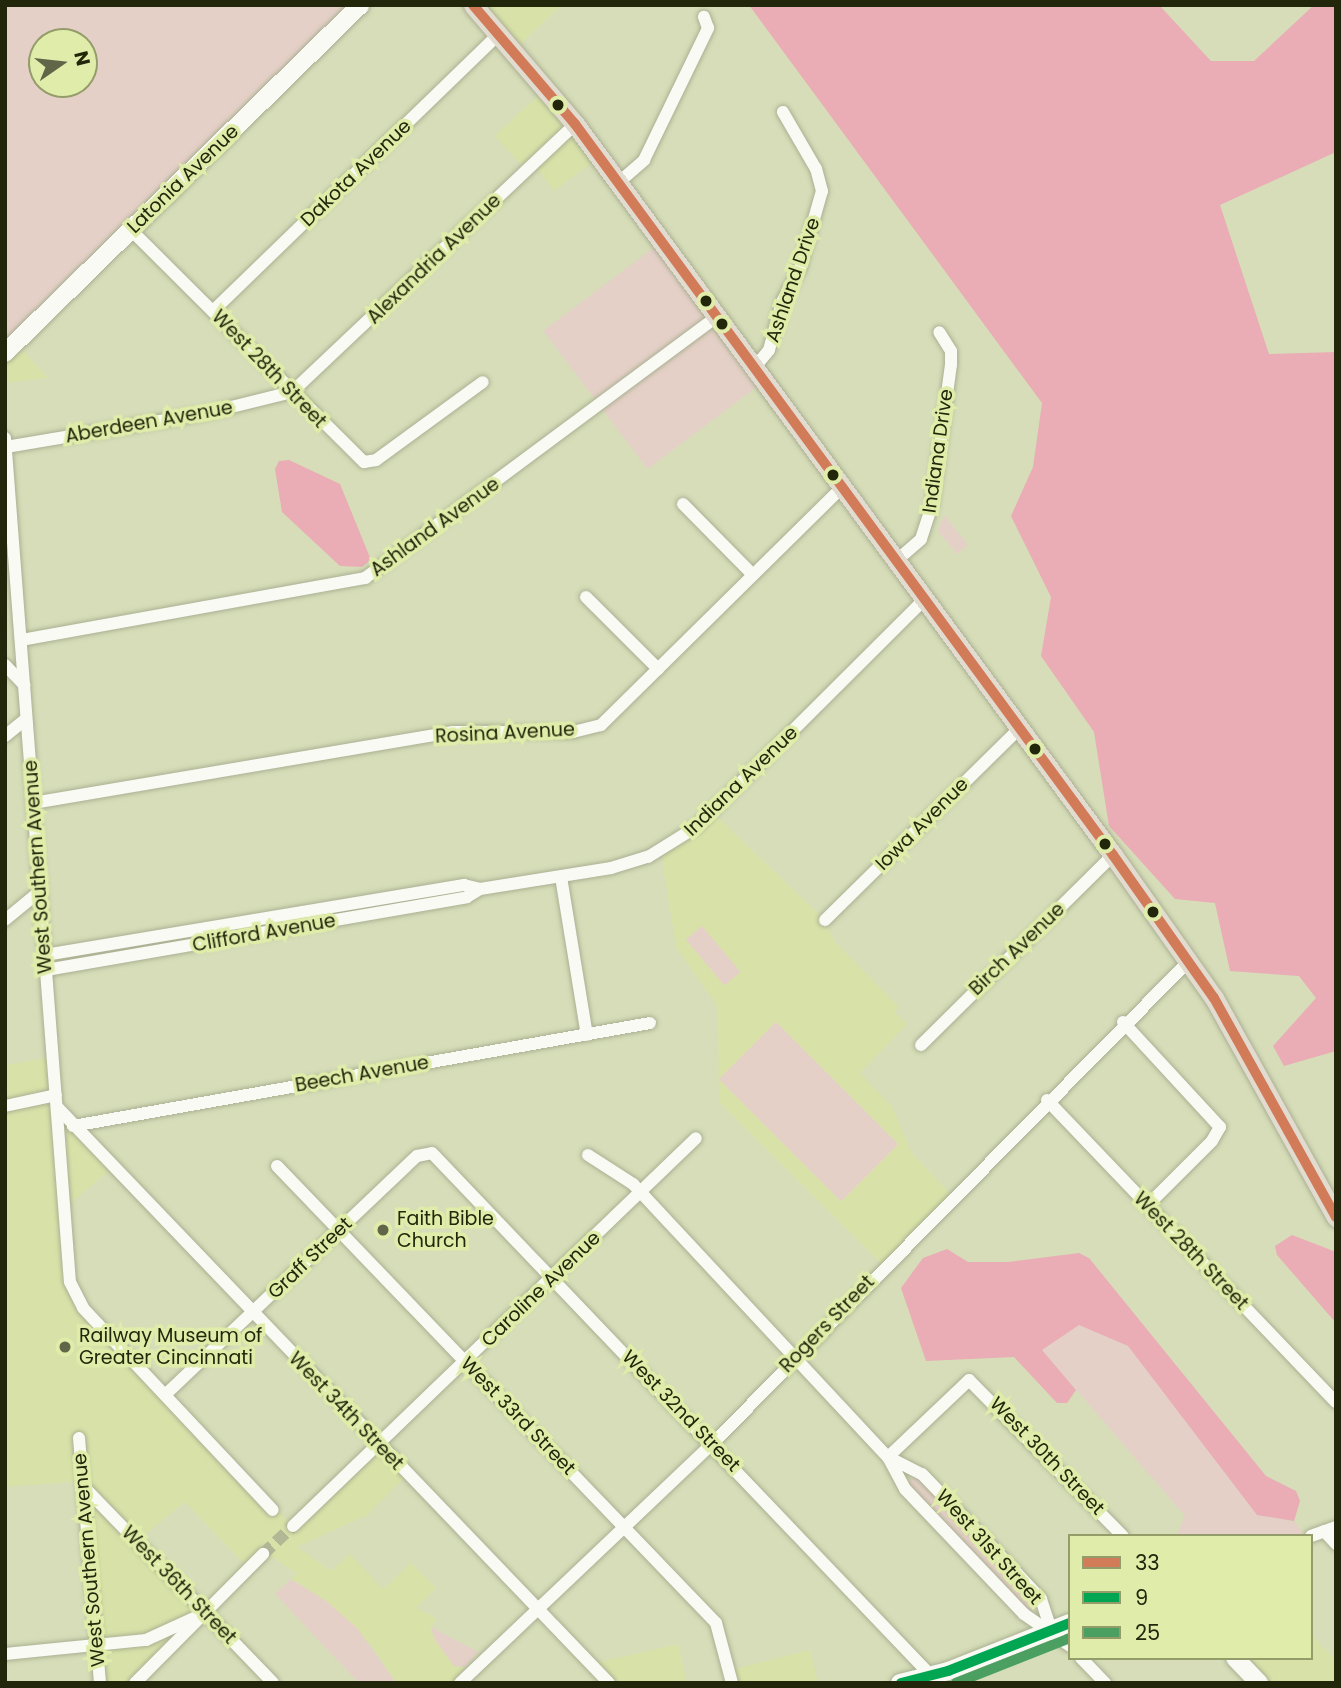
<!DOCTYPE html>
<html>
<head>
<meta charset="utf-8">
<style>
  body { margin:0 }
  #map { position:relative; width:1341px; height:1688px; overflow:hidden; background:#d6ddb8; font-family:Poppins,sans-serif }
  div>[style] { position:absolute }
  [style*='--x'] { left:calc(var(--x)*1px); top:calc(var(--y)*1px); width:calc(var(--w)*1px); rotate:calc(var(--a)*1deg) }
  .built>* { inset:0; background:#d8e2a8 }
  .green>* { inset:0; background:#e5d0c7; transform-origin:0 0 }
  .forest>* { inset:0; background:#eaacb5 }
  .street-tunnel>* { height:12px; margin-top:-6px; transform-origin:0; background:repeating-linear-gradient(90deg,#b2b895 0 12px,transparent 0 18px) }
  .roads { filter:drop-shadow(0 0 2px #abb093) drop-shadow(0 0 2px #abb093) }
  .street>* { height:12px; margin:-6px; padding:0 6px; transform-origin:6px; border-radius:6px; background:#f9faf4 }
  .secondary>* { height:18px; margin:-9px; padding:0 9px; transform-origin:9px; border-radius:9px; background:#f9faf4 }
  .primary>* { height:19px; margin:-9.5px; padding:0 9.5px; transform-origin:9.5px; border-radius:9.5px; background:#e2dcd0 }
  .bus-1>* { height:10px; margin:-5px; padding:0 5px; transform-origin:5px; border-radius:5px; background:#d17b59 }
  .bus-2>* { height:10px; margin:-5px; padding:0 5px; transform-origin:5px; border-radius:5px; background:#00a651 }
  .bus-3>* { height:10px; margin:-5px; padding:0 5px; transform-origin:5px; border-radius:5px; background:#4ba061 }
  .dots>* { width:19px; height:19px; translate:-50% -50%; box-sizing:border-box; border:4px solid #e0eca9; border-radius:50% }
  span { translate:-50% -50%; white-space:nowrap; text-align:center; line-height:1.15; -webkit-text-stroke:7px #e0eca9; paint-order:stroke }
  .street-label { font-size:19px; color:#22260b }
  .poi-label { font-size:19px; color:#22260b }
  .left { translate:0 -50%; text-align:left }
  .frame { position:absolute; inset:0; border:7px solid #22260b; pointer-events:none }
  .legend { position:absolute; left:1068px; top:1534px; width:245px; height:126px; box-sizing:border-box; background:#e0eca9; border:2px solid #949d6a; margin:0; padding:9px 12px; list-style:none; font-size:21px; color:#22260b }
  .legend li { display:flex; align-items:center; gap:14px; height:35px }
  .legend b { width:35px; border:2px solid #949d6a }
  .north { position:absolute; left:28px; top:28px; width:70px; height:70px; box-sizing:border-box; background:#e0eca9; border:2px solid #949d6a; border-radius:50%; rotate:76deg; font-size:19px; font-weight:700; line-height:28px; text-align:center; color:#22260b }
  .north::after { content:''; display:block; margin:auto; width:24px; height:32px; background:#616648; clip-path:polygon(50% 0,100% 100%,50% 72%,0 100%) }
</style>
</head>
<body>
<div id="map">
  <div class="built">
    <div style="clip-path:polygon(473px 5px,562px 5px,514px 50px)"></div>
    <div style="clip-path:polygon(547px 87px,599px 157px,554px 191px,534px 163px,526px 170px,495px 136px)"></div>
    <div style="clip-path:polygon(16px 343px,48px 378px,5px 383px,5px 353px)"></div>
    <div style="clip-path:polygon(712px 812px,825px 920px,834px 941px,899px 1007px,894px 1012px,907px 1024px,860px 1073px,892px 1107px,911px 1152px,952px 1196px,884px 1266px,719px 1102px,718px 1007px,676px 947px,663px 865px,663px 850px)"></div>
    <div style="clip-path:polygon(53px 1057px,57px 1108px,113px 1167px,64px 1209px,74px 1296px,292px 1525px,378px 1445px,407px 1475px,367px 1515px,297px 1547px,331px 1571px,350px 1554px,383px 1589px,411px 1563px,436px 1588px,416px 1608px,436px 1618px,430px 1630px,454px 1666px,465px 1667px,454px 1683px,396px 1683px,373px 1647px,326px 1601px,291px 1579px,297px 1573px,272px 1557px,248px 1568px,185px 1502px,138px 1540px,205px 1613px,135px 1683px,100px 1683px,83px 1481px,5px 1487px,5px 1065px)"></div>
    <div style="clip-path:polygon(1311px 1634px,1336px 1661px,1336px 1683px,1259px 1683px,1235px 1658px,1311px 1658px)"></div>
    <div style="clip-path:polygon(678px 1644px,687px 1683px,609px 1683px,591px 1664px)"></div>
    <div style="clip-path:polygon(810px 1650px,818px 1683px,732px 1683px,730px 1670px)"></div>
  </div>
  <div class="green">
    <div style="clip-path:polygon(evenodd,5px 5px,360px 5px,5px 353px,5px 5px,42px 42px,84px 42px,84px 84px,42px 84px,42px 42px)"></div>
    <div style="left:656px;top:246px;width:173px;height:141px;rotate:53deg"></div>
    <div style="clip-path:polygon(944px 515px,968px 545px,957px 554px,938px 531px)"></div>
    <div style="left:702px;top:926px;width:60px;height:21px;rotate:50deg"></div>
    <div style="left:776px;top:1022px;width:173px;height:81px;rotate:45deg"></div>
    <div style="clip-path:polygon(1079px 1325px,1128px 1346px,1257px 1515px,1294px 1521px,1305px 1536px,1176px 1536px,1185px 1516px,1042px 1350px)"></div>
    <div style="clip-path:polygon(918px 1477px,1035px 1599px,1037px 1609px,1029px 1611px,912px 1491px,909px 1479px)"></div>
    <div style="clip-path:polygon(291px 1579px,326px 1601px,357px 1628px,396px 1683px,359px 1683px,275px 1594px)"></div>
    <div style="clip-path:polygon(431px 1627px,478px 1652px,465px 1667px,454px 1666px,435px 1640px)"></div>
  </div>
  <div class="forest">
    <div style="clip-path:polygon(749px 5px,1159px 5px,1211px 61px,1254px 61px,1314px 5px,1336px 5px,1336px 152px,1220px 205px,1269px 354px,1336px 352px,1336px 1051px,1284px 1066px,1273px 1046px,1316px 998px,1299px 976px,1230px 971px,1215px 903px,1175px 899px,1109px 826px,1094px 732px,1041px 656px,1051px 597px,1011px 516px,1033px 467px,1042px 403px)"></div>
    <div style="clip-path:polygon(289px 460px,340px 484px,371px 560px,362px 567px,340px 566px,282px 512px,275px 469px,279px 461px)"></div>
    <div style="clip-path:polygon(1292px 1235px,1336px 1252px,1336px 1323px,1277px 1255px,1275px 1246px)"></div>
    <div style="clip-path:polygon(947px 1249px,968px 1262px,1008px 1262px,1079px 1253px,1089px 1258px,1266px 1476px,1296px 1491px,1300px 1501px,1294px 1521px,1257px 1515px,1128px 1346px,1079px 1325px,1042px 1350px,1076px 1390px,1067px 1403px,1057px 1403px,1014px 1357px,926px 1361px,901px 1288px,923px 1258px)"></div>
  </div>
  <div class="street-tunnel">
    <div style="--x:263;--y:1554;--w:41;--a:-43"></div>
  </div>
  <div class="roads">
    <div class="street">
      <div style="--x:618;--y:183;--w:35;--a:-41"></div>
      <div style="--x:644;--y:160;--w:147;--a:-64.1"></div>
      <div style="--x:708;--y:28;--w:12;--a:-110"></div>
      <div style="--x:131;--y:230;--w:329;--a:44.9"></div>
      <div style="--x:364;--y:462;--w:12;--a:-9"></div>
      <div style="--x:376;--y:460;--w:132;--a:-36.1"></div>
      <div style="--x:213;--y:311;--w:398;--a:-44.1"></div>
      <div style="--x:754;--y:368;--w:23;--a:-50"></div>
      <div style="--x:769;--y:350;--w:50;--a:-74.8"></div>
      <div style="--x:782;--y:302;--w:38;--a:-62"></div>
      <div style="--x:800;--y:268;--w:80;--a:-74.1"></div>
      <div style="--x:822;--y:191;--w:23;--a:-105"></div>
      <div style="--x:816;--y:169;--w:66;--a:-120.1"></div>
      <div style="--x:5;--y:438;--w:846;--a:85.6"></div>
      <div style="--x:70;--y:1282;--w:29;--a:63"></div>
      <div style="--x:83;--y:1308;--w:277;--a:46.8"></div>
      <div style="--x:6;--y:447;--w:204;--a:-9.6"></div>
      <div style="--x:207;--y:413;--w:88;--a:-13.9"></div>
      <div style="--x:292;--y:392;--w:390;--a:-43.4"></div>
      <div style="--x:683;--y:504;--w:98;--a:45.4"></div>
      <div style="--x:896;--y:561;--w:33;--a:-41"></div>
      <div style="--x:921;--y:539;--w:36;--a:-72"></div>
      <div style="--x:932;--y:505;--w:141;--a:-82.3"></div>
      <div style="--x:951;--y:365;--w:14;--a:-90"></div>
      <div style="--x:951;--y:351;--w:22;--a:-122"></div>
      <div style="--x:586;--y:597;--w:102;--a:45"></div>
      <div style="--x:21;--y:640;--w:350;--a:-10.2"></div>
      <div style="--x:365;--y:578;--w:438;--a:-36.6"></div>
      <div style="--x:5;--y:665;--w:28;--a:46"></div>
      <div style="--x:5;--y:736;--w:27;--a:-39"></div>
      <div style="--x:33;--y:803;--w:426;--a:-9.6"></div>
      <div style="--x:453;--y:732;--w:120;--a:0"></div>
      <div style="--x:573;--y:732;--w:29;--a:-14"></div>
      <div style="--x:601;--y:725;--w:339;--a:-44.6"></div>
      <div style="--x:561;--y:877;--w:160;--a:80.7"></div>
      <div style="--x:5;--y:920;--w:45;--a:-39.6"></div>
      <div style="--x:825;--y:920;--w:274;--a:-44.6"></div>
      <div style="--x:45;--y:955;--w:425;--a:-9.5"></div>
      <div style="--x:464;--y:885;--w:16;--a:14"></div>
      <div style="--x:46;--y:970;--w:427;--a:-9.8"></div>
      <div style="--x:467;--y:897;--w:15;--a:-32"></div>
      <div style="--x:480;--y:889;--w:133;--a:-9.1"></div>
      <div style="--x:611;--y:868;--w:39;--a:-17"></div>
      <div style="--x:648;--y:857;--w:57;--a:-32"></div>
      <div style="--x:696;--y:827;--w:323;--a:-44.9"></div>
      <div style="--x:1123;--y:1022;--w:143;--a:47.3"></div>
      <div style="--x:1220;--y:1127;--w:16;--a:120"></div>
      <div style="--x:1212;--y:1141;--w:91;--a:135"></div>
      <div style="--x:921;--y:1045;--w:270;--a:-44.7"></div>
      <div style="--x:1047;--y:1100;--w:418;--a:46.3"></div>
      <div style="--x:5;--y:1106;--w:52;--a:-12.2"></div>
      <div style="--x:57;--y:1107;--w:798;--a:46.22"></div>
      <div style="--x:73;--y:1126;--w:586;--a:-10.12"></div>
      <div style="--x:588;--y:1155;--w:54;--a:32.8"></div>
      <div style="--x:633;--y:1184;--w:374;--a:47"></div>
      <div style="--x:888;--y:1457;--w:36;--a:62"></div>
      <div style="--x:905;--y:1489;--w:173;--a:46.4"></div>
      <div style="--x:1024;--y:1614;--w:56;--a:34.8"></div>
      <div style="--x:277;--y:1166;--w:634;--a:46.15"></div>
      <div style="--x:716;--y:1623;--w:62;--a:75.1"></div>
      <div style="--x:165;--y:1395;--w:347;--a:-43.5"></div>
      <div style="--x:417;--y:1156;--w:15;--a:-11"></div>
      <div style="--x:432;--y:1153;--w:733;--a:46.33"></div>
      <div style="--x:79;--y:1438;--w:246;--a:85.1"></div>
      <div style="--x:888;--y:1457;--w:112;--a:-43.5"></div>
      <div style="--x:969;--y:1380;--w:219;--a:45.4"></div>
      <div style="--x:888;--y:1457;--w:38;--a:27"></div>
      <div style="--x:922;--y:1474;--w:107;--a:46.1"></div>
      <div style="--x:996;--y:1551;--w:66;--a:46.8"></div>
      <div style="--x:1041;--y:1599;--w:33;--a:72"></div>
      <div style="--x:84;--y:1487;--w:272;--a:46"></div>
      <div style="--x:293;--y:1526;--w:559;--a:-43.91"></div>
      <div style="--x:1324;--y:1531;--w:18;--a:47"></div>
      <div style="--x:1311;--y:1536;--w:27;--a:-20"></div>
      <div style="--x:5;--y:1654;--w:142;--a:-5.7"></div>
      <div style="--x:146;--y:1640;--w:65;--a:-24.6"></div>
      <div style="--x:1081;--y:1658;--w:35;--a:46"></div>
      <div style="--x:135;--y:1683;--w:182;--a:-45.2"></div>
      <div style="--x:460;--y:1683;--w:347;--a:-43.5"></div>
      <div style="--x:712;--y:1444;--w:679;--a:-45.36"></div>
    </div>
    <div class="secondary">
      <div style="--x:5;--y:353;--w:497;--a:-44.4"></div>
      <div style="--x:1235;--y:1658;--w:35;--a:46"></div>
      <div style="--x:900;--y:1683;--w:49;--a:-14"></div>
      <div style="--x:948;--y:1671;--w:131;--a:-21.5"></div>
    </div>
    <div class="primary">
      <div style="--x:473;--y:5;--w:157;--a:49.4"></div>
      <div style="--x:575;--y:124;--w:908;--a:53.65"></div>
      <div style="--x:1113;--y:855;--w:175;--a:54.8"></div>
      <div style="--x:1214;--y:998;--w:251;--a:60.9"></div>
    </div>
  </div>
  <div class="bus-1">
    <div style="--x:473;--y:5;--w:157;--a:49.4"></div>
    <div style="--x:575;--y:124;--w:908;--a:53.65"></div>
    <div style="--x:1113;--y:855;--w:175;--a:54.8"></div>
    <div style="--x:1214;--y:998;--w:251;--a:60.9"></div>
  </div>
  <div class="bus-2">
    <div style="--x:901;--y:1683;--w:49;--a:-14.3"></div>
    <div style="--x:948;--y:1671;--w:131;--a:-21.5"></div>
  </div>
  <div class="bus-3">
    <div style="--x:956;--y:1683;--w:123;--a:-21.5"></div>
  </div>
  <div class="dots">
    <div style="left:558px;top:105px;background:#22260b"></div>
    <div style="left:706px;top:301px;background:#22260b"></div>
    <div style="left:722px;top:324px;background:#22260b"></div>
    <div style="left:833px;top:475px;background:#22260b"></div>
    <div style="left:1035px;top:749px;background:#22260b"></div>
    <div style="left:1105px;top:844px;background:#22260b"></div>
    <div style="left:1153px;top:912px;background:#22260b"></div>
    <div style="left:383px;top:1230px;background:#616648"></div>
    <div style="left:65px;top:1347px;background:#616648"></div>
  </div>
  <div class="street-label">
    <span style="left:356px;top:173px;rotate:-44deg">Dakota Avenue</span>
    <span style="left:183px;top:179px;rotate:-44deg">Latonia Avenue</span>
    <span style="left:434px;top:259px;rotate:-44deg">Alexandria Avenue</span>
    <span style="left:793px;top:280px;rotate:-71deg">Ashland Drive</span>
    <span style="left:269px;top:369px;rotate:46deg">West 28th Street</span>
    <span style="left:149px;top:422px;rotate:-10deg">Aberdeen Avenue</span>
    <span style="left:938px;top:451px;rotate:-82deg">Indiana Drive</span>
    <span style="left:435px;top:527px;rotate:-36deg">Ashland Avenue</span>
    <span style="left:505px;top:733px;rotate:-3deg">Rosina Avenue</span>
    <span style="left:741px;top:781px;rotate:-44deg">Indiana Avenue</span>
    <span style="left:922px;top:824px;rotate:-45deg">Iowa Avenue</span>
    <span style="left:38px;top:867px;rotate:-94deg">West Southern Avenue</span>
    <span style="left:264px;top:933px;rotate:-10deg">Clifford Avenue</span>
    <span style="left:1017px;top:949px;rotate:-44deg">Birch Avenue</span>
    <span style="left:362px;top:1074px;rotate:-10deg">Beech Avenue</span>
    <span style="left:1191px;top:1251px;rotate:46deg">West 28th Street</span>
    <span style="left:310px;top:1258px;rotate:-44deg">Graff Street</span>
    <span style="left:541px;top:1289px;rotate:-44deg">Caroline Avenue</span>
    <span style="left:827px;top:1324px;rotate:-46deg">Rogers Street</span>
    <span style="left:346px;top:1411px;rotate:46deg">West 34th Street</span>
    <span style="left:681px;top:1411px;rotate:46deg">West 32nd Street</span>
    <span style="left:518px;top:1416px;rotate:46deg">West 33rd Street</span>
    <span style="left:1047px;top:1456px;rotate:46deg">West 30th Street</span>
    <span style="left:989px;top:1547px;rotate:48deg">West 31st Street</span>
    <span style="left:89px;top:1560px;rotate:-95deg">West Southern Avenue</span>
    <span style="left:179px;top:1585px;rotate:46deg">West 36th Street</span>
  </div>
  <div class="poi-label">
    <span class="left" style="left:397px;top:1230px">Faith Bible<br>Church</span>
    <span class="left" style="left:79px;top:1347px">Railway Museum of<br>Greater Cincinnati</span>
  </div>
  <div class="frame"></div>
  <ul class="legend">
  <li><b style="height:9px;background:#d17b59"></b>33</li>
  <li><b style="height:9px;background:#00a651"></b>9</li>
  <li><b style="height:9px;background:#4ba061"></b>25</li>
  </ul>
  <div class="north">N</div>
</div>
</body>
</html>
